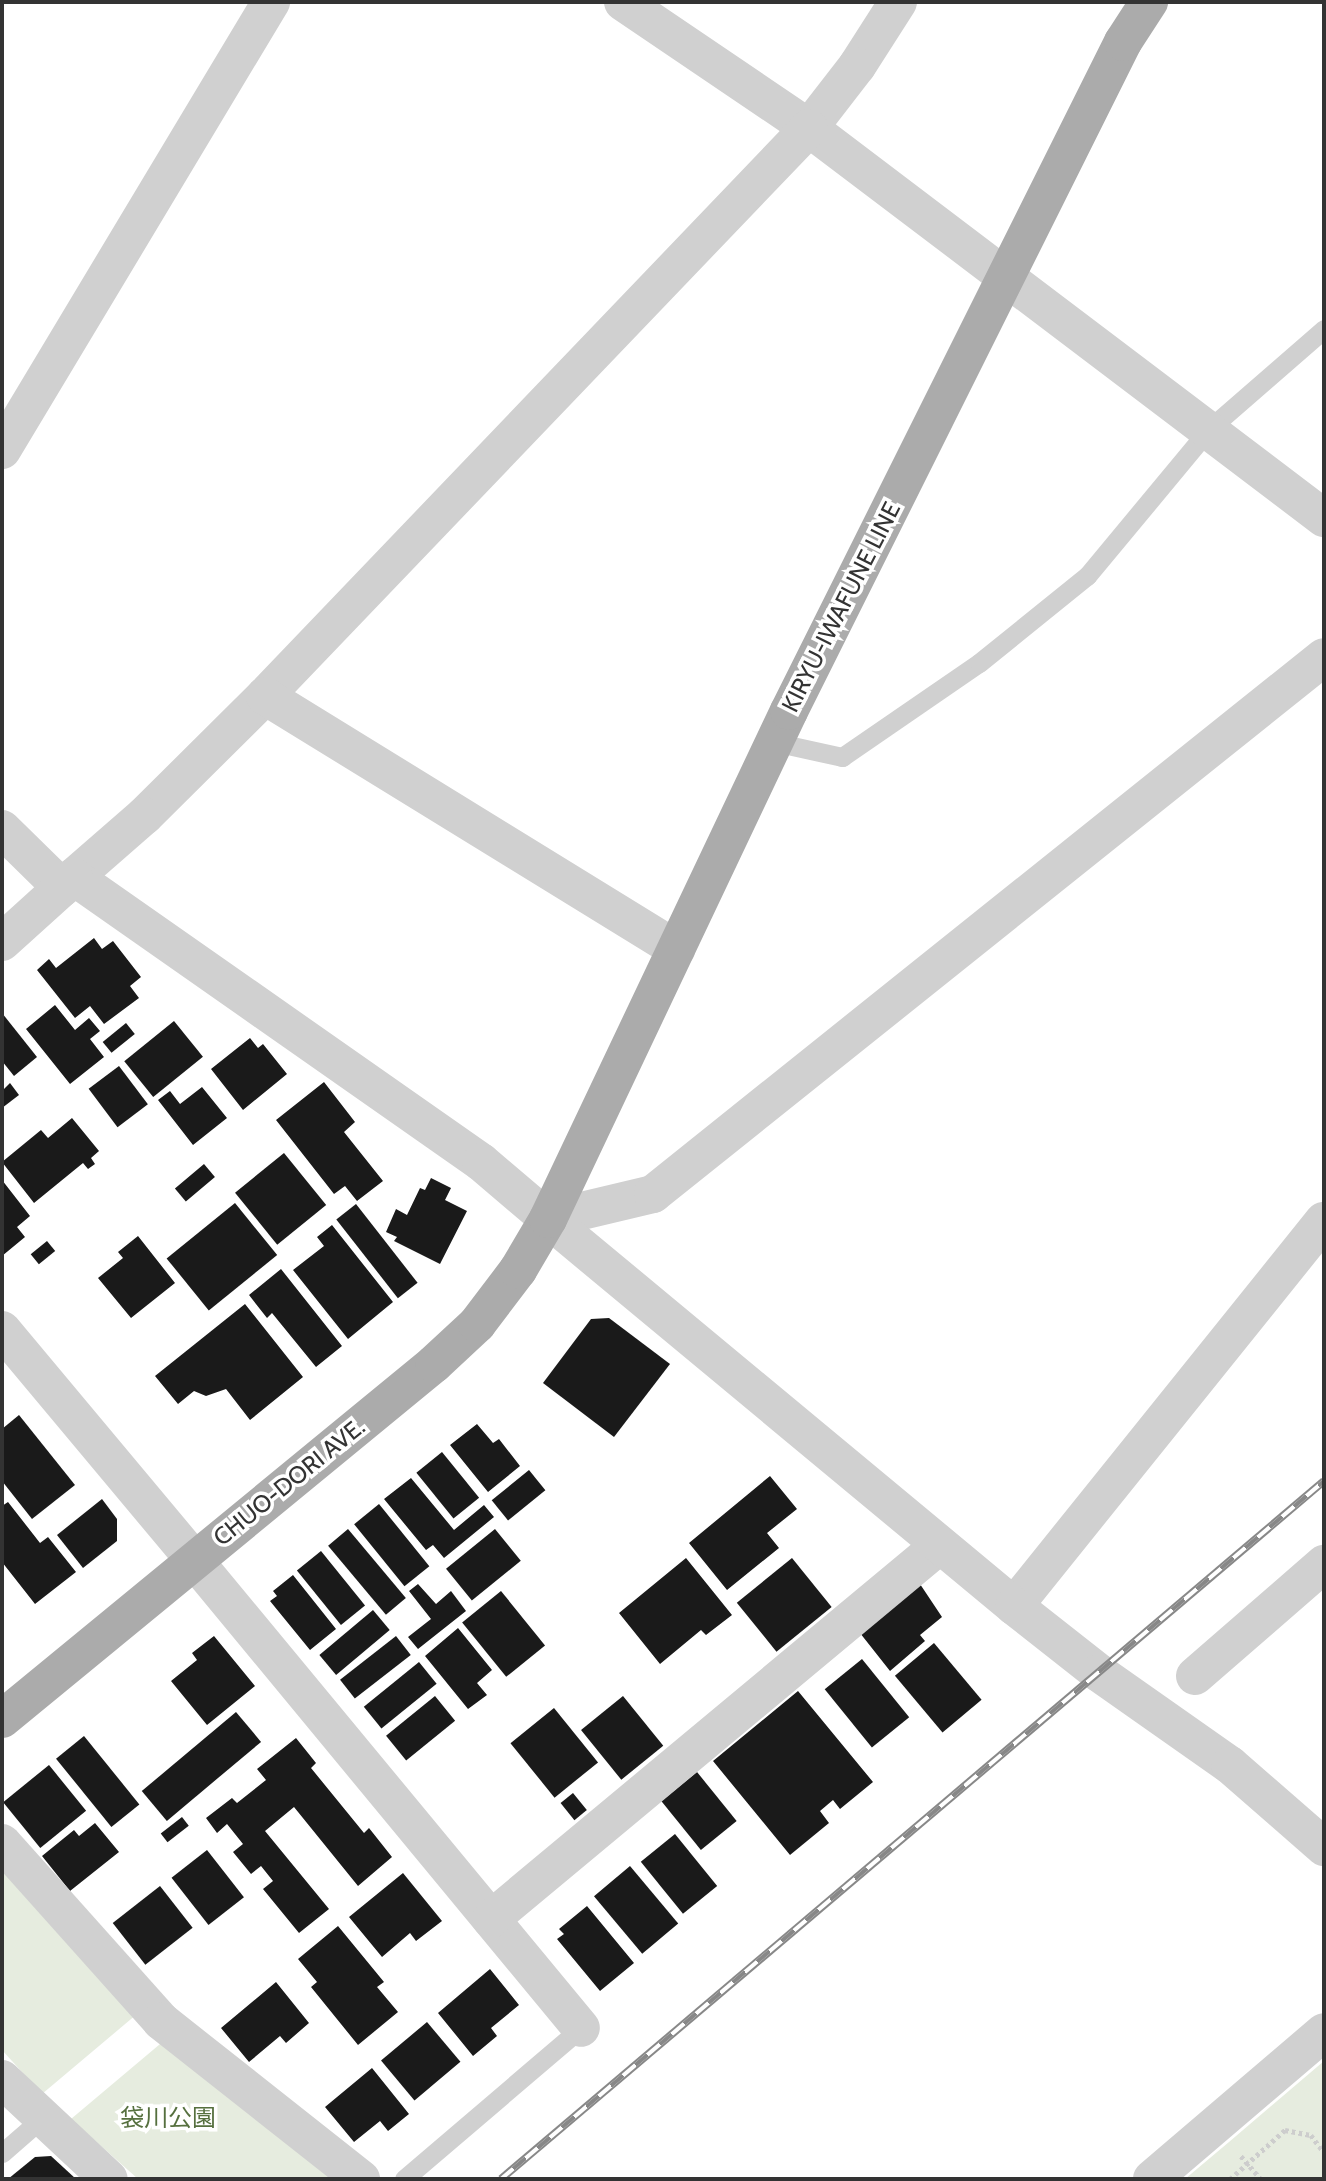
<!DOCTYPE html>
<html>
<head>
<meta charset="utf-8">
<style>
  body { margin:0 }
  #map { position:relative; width:1326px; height:2181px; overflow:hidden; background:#fff; font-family:Cabin,"Noto Sans JP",sans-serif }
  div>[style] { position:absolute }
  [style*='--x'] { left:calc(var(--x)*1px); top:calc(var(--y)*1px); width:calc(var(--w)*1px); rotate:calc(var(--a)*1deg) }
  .green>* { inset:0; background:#e6ecdf }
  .building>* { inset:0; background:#1a1a1a; transform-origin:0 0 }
  .path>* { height:4.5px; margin-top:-2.25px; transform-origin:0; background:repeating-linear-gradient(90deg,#cdcdcd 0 3.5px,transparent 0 7px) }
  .service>* { height:19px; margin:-9.5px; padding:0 9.5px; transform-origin:9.5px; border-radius:9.5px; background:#d0d0d0 }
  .minor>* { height:38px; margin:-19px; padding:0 19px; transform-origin:19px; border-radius:19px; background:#d0d0d0 }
  .tertiary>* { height:38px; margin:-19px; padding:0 19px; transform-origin:19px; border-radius:19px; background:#d0d0d0 }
  .primary>* { height:38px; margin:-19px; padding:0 19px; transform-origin:19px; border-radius:19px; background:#ababab }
  .rail>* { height:8px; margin-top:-4px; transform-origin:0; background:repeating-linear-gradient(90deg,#fff 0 16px,#888 0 32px); box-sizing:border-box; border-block:2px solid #888 }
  span { translate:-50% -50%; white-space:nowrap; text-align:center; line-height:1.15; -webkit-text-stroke:7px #fff; paint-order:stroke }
  .street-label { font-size:24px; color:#333 }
  .park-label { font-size:24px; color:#56703f }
  .frame { position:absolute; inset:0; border:4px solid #333; pointer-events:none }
</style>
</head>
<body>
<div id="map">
  <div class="green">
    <div style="clip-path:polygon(2px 1865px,137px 2014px,42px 2094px,2px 2050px)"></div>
    <div style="clip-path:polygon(166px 2039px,337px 2179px,138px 2179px,71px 2119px)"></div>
    <div style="clip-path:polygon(1324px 2061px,1324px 2179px,1185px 2179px,1229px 2142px)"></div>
  </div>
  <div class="building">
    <div style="clip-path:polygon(94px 938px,102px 949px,113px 941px,141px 977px,130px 986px,139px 998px,104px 1024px,90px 1006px,75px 1018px,37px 970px,49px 959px,56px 968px)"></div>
    <div style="clip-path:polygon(55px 1005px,75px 1030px,89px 1018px,100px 1031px,90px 1039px,104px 1057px,70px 1084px,26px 1029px)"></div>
    <div style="clip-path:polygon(2px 1013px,37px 1057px,14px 1076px,2px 1061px)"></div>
    <div style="left:174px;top:1021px;width:46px;height:64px;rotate:51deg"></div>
    <div style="left:126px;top:1023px;width:14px;height:30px;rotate:51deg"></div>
    <div style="clip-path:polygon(250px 1038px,258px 1048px,263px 1044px,287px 1074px,243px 1110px,211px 1069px)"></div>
    <div style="left:119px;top:1066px;width:48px;height:38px;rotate:53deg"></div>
    <div style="clip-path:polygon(324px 1082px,355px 1122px,344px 1132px,383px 1181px,357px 1201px,345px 1186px,334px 1194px,276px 1120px)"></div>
    <div style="clip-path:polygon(10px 1083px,19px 1095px,2px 1108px,2px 1091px)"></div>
    <div style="clip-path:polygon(202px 1087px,227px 1118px,193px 1145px,158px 1100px,170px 1091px,180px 1104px)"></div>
    <div style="clip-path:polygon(72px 1118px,99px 1151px,91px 1158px,95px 1164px,88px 1169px,83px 1163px,34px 1203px,2px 1162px,41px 1130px,48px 1138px)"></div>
    <div style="left:284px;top:1153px;width:67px;height:63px;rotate:51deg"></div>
    <div style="left:204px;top:1164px;width:17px;height:38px;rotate:50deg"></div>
    <div style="clip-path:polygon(431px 1178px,451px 1188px,445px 1200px,467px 1211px,440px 1264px,394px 1241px,397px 1237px,386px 1232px,396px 1209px,407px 1215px,420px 1188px,425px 1190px)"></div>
    <div style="clip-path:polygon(2px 1180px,30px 1216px,17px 1227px,25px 1237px,2px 1256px)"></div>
    <div style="left:235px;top:1203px;width:67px;height:88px;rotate:51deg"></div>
    <div style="left:356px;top:1204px;width:100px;height:25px;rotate:52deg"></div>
    <div style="clip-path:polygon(332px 1225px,393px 1302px,348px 1339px,293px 1270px,324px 1246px,317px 1237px)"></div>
    <div style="clip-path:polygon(138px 1236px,175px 1283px,131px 1318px,98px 1278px,123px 1258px,118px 1252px)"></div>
    <div style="left:47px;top:1241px;width:13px;height:21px;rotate:51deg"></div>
    <div style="clip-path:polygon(281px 1269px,342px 1346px,316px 1367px,272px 1313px,267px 1318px,249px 1295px)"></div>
    <div style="clip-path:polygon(245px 1304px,303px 1377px,250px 1420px,226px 1389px,206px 1396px,194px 1391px,178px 1404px,155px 1376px)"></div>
    <div style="clip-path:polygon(609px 1318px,670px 1364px,614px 1437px,543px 1383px,591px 1319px)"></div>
    <div style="clip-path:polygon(19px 1415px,75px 1485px,32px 1519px,2px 1481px,2px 1429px)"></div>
    <div style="clip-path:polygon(477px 1424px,493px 1443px,499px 1439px,520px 1466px,488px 1492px,450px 1445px)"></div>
    <div style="left:442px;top:1452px;width:59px;height:33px;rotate:51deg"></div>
    <div style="left:529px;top:1470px;width:26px;height:48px;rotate:51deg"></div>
    <div style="clip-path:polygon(770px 1476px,797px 1509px,767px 1533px,779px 1548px,727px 1590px,689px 1543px)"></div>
    <div style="clip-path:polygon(411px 1478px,454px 1530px,484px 1505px,494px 1517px,444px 1558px,433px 1545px,426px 1550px,384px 1499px)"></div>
    <div style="clip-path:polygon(102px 1499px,117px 1519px,117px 1541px,83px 1568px,57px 1535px)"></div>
    <div style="clip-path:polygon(8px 1502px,40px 1543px,48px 1537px,76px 1572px,35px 1604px,2px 1562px,2px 1506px)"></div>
    <div style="left:379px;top:1504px;width:80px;height:32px;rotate:51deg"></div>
    <div style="left:348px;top:1529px;width:90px;height:26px;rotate:50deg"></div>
    <div style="left:495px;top:1529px;width:41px;height:63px;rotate:51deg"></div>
    <div style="left:321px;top:1551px;width:70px;height:31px;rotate:51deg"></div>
    <div style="clip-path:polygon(686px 1558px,732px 1615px,706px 1635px,701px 1630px,660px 1664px,619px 1613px)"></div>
    <div style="left:792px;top:1558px;width:63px;height:71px;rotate:51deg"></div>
    <div style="clip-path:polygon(293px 1575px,336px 1629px,310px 1650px,270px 1601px,277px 1596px,273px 1591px)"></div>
    <div style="clip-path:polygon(418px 1584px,436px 1604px,451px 1591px,466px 1611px,418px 1649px,408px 1637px,431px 1619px,409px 1591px)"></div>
    <div style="clip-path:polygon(920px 1584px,942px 1617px,920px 1635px,925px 1641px,890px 1671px,860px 1633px)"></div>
    <div style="left:501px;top:1591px;width:70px;height:50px;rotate:51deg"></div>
    <div style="left:373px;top:1610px;width:26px;height:70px;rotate:50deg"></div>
    <div style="clip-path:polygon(458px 1628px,492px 1670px,477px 1683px,487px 1695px,468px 1709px,425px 1656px)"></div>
    <div style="clip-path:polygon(214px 1636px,255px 1686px,207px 1725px,171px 1681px,197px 1660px,192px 1653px)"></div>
    <div style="left:396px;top:1636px;width:24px;height:71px;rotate:52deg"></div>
    <div style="left:934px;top:1643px;width:74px;height:51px;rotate:50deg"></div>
    <div style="left:862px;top:1659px;width:75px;height:48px;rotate:51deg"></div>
    <div style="left:419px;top:1662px;width:28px;height:71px;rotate:51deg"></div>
    <div style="clip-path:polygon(798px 1691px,873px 1782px,840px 1809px,833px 1800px,820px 1811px,829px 1823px,790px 1855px,713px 1761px)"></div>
    <div style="left:435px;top:1696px;width:32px;height:63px;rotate:51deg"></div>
    <div style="left:623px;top:1696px;width:64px;height:54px;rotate:51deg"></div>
    <div style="left:554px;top:1708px;width:70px;height:56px;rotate:51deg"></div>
    <div style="left:236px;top:1712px;width:39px;height:123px;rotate:50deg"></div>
    <div style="left:84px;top:1736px;width:88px;height:36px;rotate:51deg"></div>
    <div style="clip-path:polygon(296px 1738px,316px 1763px,311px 1768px,364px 1833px,369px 1828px,392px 1857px,358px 1886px,294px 1807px,265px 1831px,329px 1909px,299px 1933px,263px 1889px,273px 1881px,261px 1866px,251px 1874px,233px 1852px,243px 1844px,227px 1824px,217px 1833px,206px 1818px,232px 1798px,237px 1803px,266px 1780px,257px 1769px)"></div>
    <div style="left:49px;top:1765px;width:59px;height:59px;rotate:51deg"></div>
    <div style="left:697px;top:1772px;width:63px;height:46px;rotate:51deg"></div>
    <div style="left:573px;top:1793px;width:22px;height:16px;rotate:51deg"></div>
    <div style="left:182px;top:1817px;width:11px;height:27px;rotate:52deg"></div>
    <div style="clip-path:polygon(95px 1823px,119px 1852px,70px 1891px,42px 1856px,74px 1830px,79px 1836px)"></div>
    <div style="left:675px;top:1834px;width:67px;height:44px;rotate:51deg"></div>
    <div style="left:207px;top:1850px;width:60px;height:45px;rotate:52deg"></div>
    <div style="left:630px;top:1866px;width:75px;height:47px;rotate:50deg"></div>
    <div style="clip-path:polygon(403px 1873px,442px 1921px,416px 1941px,410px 1933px,382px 1957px,349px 1917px)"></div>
    <div style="left:160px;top:1886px;width:53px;height:60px;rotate:52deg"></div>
    <div style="clip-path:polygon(587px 1906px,634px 1963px,600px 1991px,557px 1939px,564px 1934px,559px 1929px)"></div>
    <div style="clip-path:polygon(338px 1926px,384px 1982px,377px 1987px,398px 2012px,358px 2045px,311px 1987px,317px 1982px,298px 1959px)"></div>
    <div style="clip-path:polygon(490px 1969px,519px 2005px,491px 2028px,497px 2036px,473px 2056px,438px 2013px)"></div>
    <div style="clip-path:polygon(276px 1982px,309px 2023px,286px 2043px,280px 2036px,249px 2062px,221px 2028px)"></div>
    <div style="left:427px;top:2022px;width:52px;height:60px;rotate:50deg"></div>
    <div style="clip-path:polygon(372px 2068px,409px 2114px,388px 2131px,380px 2121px,354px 2142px,325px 2107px)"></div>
    <div style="clip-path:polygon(51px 2156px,76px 2179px,8px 2179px,35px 2157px)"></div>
  </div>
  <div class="path">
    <div style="--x:1241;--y:2156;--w:30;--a:49"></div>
    <div style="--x:1230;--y:2179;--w:74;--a:-41.7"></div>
    <div style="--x:1285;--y:2130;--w:26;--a:11"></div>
    <div style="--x:1311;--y:2135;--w:21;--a:53"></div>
  </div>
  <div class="service">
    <div style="--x:774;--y:742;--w:70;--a:12.4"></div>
    <div style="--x:842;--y:757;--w:166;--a:-34.5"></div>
    <div style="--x:979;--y:663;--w:139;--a:-38.9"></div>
    <div style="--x:1087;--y:576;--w:191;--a:-50.3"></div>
    <div style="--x:1209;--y:429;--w:152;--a:-41"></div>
    <div style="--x:2;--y:2153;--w:52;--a:-41.1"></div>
    <div style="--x:404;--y:2179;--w:233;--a:-40.5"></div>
  </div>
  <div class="minor">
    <div style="--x:623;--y:2;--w:225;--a:34.1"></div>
    <div style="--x:809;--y:128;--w:646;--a:37.14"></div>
    <div style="--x:898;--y:2;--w:76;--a:122.6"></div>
    <div style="--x:857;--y:66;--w:78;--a:127.7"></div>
    <div style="--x:809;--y:128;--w:786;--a:133.76"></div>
    <div style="--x:265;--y:696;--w:170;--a:135.2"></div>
    <div style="--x:144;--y:816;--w:93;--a:138.9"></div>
    <div style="--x:74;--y:877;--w:497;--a:35"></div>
    <div style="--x:481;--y:1162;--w:88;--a:40.4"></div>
    <div style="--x:548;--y:1219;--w:108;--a:-13.4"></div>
    <div style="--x:653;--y:1194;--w:859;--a:-38.67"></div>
    <div style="--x:2;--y:450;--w:523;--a:-59.02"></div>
    <div style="--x:265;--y:696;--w:483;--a:31.6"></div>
    <div style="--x:2;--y:829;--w:84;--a:44.5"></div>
    <div style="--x:194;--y:1560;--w:607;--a:50.41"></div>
    <div style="--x:1014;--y:1606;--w:494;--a:-51.2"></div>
    <div style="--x:1195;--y:1676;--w:171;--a:-41"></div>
    <div style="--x:2;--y:1843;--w:239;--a:48.2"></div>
    <div style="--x:161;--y:2021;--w:255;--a:38.3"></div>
    <div style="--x:491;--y:1919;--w:584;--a:-39.79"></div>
    <div style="--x:2;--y:2079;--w:146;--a:43.1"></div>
    <div style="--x:1152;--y:2179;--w:226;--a:-40.5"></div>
  </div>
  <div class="tertiary">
    <div style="--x:2;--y:942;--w:97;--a:-42.1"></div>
    <div style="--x:548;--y:1219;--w:606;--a:39.71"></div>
    <div style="--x:1014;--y:1606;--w:108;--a:38.2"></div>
    <div style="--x:1099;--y:1673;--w:160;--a:35.1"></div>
    <div style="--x:1230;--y:1765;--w:125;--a:41.1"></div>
    <div style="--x:2;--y:1330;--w:300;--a:50.1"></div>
  </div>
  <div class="primary">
    <div style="--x:2;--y:1719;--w:559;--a:-39.41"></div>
    <div style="--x:434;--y:1364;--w:59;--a:-42.9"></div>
    <div style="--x:477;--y:1324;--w:68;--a:-52.8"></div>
    <div style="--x:518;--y:1270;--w:59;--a:-59.5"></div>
    <div style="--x:548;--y:1219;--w:562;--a:-64.62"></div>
    <div style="--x:789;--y:711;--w:748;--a:-63.47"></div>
    <div style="--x:1123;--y:42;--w:48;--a:-57"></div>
  </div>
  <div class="rail">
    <div style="--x:501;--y:2179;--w:1079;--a:-40.3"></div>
  </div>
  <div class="street-label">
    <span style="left:841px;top:607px;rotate:-63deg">KIRYU-IWAFUNE LINE</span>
    <span style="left:289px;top:1482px;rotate:-39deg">CHUO-DORI AVE.</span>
  </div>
  <div class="park-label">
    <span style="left:168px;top:2118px">袋川公園</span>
  </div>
  <div class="frame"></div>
</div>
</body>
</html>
